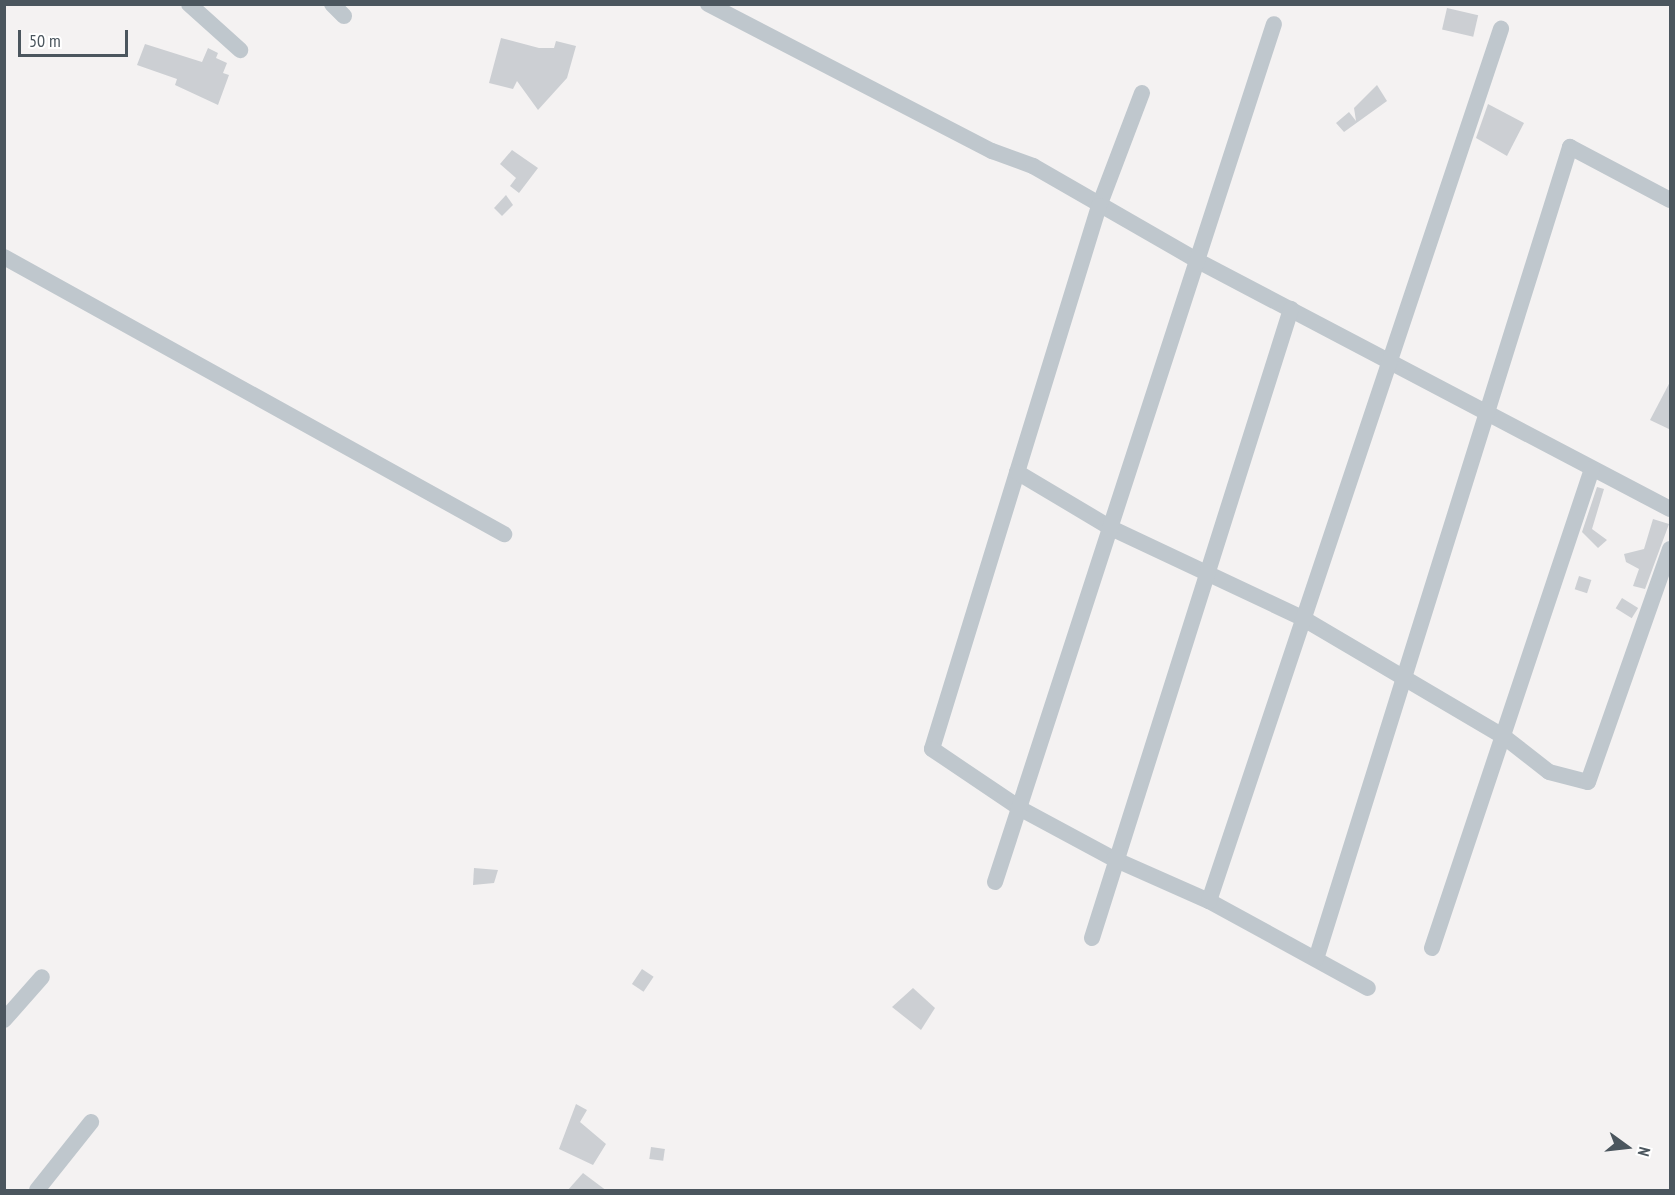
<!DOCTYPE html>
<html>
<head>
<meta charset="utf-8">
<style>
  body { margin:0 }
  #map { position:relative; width:1675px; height:1195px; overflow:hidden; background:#f4f2f2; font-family:"PT Sans Narrow",sans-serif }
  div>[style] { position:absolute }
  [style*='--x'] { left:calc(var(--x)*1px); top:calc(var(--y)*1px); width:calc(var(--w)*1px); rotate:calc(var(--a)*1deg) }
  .building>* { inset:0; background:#cccfd3; transform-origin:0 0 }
  .minor>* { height:16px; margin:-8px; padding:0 8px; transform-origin:8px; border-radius:8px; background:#bfc7cd }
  span { translate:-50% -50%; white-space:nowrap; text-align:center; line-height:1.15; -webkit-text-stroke:4.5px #fff; paint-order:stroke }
  .frame { position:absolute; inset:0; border:6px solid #4b565e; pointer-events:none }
  .north { position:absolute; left:1597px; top:1117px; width:60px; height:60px; -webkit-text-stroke:4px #fff; paint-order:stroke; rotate:105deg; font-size:16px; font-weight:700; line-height:24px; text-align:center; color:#4b565e }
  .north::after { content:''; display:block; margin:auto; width:21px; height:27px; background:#4b565e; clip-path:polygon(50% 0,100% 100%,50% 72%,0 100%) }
  .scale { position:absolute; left:18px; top:30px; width:110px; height:27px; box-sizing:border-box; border:3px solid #4b565e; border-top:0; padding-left:8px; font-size:18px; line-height:21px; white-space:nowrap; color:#4b565e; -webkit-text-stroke:4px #fff; paint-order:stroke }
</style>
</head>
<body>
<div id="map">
  <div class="building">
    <div style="left:1447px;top:8px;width:32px;height:22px;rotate:13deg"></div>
    <div style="clip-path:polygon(501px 38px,539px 48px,554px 48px,556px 41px,576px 46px,567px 78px,538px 110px,517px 81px,513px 89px,489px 83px)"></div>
    <div style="clip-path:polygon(145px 44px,202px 62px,208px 48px,218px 53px,216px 58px,227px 63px,223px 73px,229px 75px,218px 105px,175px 85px,177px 79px,137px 65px)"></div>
    <div style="clip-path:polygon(1377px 85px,1387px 101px,1344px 132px,1336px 123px,1349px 112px,1356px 121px,1354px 108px)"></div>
    <div style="clip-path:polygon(1488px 104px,1524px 123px,1507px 156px,1476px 138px)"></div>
    <div style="clip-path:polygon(512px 150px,538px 168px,519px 193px,510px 186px,516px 178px,500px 164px)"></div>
    <div style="clip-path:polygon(506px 195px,513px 205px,502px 216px,494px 208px)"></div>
    <div style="clip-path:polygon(1671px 380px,1671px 430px,1650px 420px)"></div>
    <div style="clip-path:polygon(1597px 487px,1604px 489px,1592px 529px,1607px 540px,1598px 548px,1582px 532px)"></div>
    <div style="clip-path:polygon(1653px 519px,1669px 524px,1645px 589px,1633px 586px,1639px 569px,1626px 562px,1624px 554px,1644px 549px)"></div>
    <div style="left:1579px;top:576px;width:13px;height:14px;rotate:18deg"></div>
    <div style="left:1622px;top:598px;width:19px;height:12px;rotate:32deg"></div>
    <div style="clip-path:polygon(474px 868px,498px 870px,494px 883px,473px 885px)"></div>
    <div style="left:642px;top:969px;width:14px;height:18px;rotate:34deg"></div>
    <div style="clip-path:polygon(913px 988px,935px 1008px,921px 1030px,892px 1007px)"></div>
    <div style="clip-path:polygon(576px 1104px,587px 1110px,580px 1122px,606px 1144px,593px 1165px,559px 1149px)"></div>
    <div style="left:651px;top:1147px;width:14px;height:12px;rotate:8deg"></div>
    <div style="clip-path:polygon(583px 1173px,607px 1191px,567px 1191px)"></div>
  </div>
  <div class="minor">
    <div style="--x:189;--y:4;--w:69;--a:42"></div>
    <div style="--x:332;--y:4;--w:17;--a:45"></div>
    <div style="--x:708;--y:4;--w:320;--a:27.4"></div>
    <div style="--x:992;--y:151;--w:44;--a:20.1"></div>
    <div style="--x:1033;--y:166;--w:190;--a:29.9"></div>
    <div style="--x:1198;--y:261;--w:533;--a:27.72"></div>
    <div style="--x:1142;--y:93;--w:121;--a:110.8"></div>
    <div style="--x:1099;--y:206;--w:568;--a:107.1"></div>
    <div style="--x:932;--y:749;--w:107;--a:34"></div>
    <div style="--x:1021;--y:809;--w:106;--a:28.3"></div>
    <div style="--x:1114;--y:859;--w:104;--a:23.9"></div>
    <div style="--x:1209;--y:901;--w:181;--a:28.7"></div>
    <div style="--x:4;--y:257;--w:572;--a:28.99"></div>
    <div style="--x:1017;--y:472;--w:109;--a:30.8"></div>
    <div style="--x:1111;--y:528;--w:213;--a:25.2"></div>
    <div style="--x:1304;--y:619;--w:231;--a:30.5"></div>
    <div style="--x:1503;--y:736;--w:58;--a:38"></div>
    <div style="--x:1549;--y:772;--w:40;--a:14.4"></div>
    <div style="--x:1588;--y:782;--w:247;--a:-70.6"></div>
    <div style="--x:995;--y:882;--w:902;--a:-71.99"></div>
    <div style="--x:1209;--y:901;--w:920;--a:-71.49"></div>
    <div style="--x:1092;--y:938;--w:660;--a:-72.44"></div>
    <div style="--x:1432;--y:948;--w:505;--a:-71.53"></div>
    <div style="--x:1316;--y:959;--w:851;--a:-72.63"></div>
    <div style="--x:1570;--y:147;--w:113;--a:27.9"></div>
    <div style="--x:4;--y:1020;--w:57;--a:-48.5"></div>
    <div style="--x:37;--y:1190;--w:87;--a:-51.5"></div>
  </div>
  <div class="frame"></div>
  <div class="north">N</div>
  <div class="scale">50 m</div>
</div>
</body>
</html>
